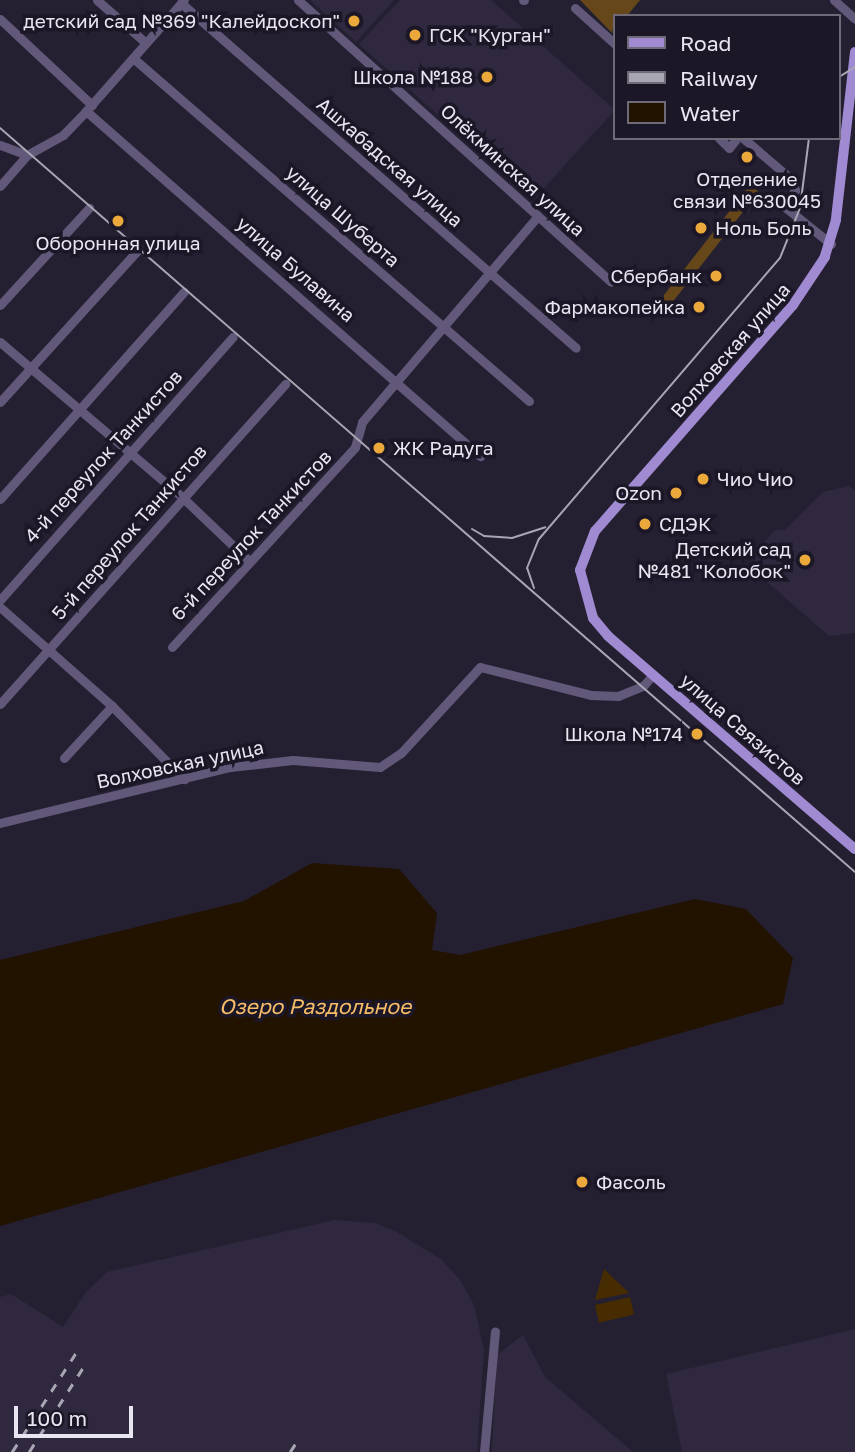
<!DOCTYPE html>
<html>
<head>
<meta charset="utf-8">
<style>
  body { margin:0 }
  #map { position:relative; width:855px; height:1452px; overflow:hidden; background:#252031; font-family:"Golos Text",sans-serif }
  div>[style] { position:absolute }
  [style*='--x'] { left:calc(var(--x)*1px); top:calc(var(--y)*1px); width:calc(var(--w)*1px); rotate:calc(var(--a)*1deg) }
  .built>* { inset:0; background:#2f283f }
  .green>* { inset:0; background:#462c00; transform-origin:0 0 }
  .forest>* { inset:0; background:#654719; transform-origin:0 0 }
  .water>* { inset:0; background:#221200 }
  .minor>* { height:9px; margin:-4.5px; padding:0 4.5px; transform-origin:4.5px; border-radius:4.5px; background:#62587a }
  .major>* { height:10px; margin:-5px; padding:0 5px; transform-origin:5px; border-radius:5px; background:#a08bd2 }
  .tram>* { height:2px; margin:-1px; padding:0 1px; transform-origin:1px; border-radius:1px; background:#a9a6b3 }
  .rail>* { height:2.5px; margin-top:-1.25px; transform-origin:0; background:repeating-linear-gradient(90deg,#a9a6b3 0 9px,transparent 0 18px) }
  .dots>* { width:19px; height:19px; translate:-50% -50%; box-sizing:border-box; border:4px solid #1c1727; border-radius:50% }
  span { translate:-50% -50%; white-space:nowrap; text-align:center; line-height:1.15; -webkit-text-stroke:7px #1c1727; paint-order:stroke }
  .poi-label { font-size:19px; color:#e9e6f2 }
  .right { translate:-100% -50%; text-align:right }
  .left { translate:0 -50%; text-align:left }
  .street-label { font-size:19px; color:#e9e6f2 }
  .water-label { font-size:21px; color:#f6bc67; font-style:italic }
  .legend { position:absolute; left:613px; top:14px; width:228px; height:126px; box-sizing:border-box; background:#1c1727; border:2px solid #6e6a78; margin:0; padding:9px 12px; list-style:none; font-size:21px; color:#e9e6f2 }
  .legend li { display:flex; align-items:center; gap:14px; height:35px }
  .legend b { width:35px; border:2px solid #6e6a78 }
  .scale { position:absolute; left:14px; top:1406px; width:119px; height:32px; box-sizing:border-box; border:4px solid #e9e6f2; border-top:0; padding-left:9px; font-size:21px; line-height:24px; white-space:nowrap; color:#e9e6f2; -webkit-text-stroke:5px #1c1727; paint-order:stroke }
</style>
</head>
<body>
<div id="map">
  <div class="built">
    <div style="clip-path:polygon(310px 0,394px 0,356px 42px)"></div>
    <div style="clip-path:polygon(400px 0,491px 0,615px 110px,533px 200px,359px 44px)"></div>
    <div style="clip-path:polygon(849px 486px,855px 491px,855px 633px,829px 636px,759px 575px,759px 564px,752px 557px,775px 530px,785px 530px,823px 492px)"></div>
    <div style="clip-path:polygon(335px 1220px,375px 1223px,397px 1232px,442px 1260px,460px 1280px,474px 1305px,484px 1350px,477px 1452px,0 1452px,0 1297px,11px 1294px,63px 1327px,86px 1292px,107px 1272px)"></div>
    <div style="clip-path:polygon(855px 1329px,855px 1452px,682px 1452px,666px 1374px)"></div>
    <div style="clip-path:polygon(523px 1335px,545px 1377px,633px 1452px,492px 1452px,497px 1355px)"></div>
  </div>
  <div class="green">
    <div style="clip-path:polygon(604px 1269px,629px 1293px,595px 1300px)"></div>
    <div style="left:630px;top:1297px;width:18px;height:36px;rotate:77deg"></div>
  </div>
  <div class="forest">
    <div style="clip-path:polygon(580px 0,640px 0,627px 16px,615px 16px,612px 33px)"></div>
    <div style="left:750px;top:185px;width:11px;height:151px;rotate:38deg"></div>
  </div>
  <div class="water">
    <div style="clip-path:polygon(312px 863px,399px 869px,437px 913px,432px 950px,460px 955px,695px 899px,746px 909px,793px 958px,783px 1004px,0 1226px,0 960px,244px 901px)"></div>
  </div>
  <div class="minor">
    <div style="--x:97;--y:0;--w:65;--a:41.3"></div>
    <div style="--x:298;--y:0;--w:421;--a:42"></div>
    <div style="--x:523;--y:0;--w:1;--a:0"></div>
    <div style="--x:834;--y:0;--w:28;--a:42"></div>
    <div style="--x:181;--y:3;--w:524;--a:41.13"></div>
    <div style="--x:575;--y:8;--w:54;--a:42"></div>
    <div style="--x:0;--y:19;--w:126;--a:43.1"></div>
    <div style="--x:133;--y:58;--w:524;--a:40.9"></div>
    <div style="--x:86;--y:111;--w:524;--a:41.21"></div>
    <div style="--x:719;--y:138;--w:14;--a:45"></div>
    <div style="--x:729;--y:148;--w:13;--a:-51"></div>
    <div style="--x:743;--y:138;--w:63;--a:40.5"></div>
    <div style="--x:791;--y:179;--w:12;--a:70"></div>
    <div style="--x:795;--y:190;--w:20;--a:120"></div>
    <div style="--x:785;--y:207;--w:59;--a:38.8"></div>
    <div style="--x:0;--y:145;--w:29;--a:20"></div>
    <div style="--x:0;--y:186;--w:41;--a:-48.9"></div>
    <div style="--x:27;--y:155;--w:41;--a:-29.1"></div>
    <div style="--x:63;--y:135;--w:33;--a:-46"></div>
    <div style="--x:86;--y:111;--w:148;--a:-48.6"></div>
    <div style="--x:0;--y:305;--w:132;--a:-47.5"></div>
    <div style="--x:0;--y:342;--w:239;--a:40.4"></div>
    <div style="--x:182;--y:497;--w:91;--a:43.7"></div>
    <div style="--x:0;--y:402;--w:204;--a:-47.8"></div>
    <div style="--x:0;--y:499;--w:277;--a:-48.4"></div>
    <div style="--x:0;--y:600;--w:351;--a:-48.5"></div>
    <div style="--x:0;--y:607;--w:149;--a:41.5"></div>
    <div style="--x:112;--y:706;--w:103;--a:45.4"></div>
    <div style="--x:172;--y:647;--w:271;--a:-47.5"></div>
    <div style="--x:355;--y:447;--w:26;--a:-74"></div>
    <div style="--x:362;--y:422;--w:271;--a:-49.5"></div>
    <div style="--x:0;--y:704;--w:429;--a:-48.3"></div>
    <div style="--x:64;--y:758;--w:71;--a:-47.3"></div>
    <div style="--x:0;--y:823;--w:237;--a:-13.7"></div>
    <div style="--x:230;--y:767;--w:63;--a:-6.3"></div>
    <div style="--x:293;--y:760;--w:87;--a:4.6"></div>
    <div style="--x:380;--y:767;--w:25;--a:-34"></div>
    <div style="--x:401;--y:753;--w:117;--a:-47.4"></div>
    <div style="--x:480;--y:667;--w:114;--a:14.2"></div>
    <div style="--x:591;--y:695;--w:27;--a:2"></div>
    <div style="--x:618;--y:696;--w:27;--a:-22"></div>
    <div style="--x:643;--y:686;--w:15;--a:-48"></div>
    <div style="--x:484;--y:1452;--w:121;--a:-84.8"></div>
  </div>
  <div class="major">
    <div style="--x:855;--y:52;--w:169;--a:96.5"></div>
    <div style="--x:836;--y:220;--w:39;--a:107"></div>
    <div style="--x:825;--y:257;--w:58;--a:123.7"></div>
    <div style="--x:793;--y:305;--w:300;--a:131.2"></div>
    <div style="--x:595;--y:531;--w:42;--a:111"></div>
    <div style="--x:580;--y:570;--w:50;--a:74.8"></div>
    <div style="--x:593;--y:618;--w:23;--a:50"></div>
    <div style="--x:608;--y:636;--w:326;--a:40.8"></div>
  </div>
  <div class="tram">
    <div style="--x:839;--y:77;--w:19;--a:-32"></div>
    <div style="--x:0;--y:128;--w:1133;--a:41.03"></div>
    <div style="--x:472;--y:529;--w:14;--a:30"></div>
    <div style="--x:484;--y:536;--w:28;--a:4"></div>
    <div style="--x:512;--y:538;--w:35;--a:-18"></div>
    <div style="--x:534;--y:588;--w:21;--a:-109"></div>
    <div style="--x:527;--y:568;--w:31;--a:-68"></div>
    <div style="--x:539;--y:539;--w:370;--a:-49.4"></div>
    <div style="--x:780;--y:258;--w:54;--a:-68.2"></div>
    <div style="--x:800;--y:208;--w:71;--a:-82.7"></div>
  </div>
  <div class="rail">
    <div style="--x:12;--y:1452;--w:120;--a:-57.2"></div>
    <div style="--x:29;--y:1452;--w:106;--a:-57.4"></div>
    <div style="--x:290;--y:1452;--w:17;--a:-57"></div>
  </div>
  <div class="dots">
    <div style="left:354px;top:21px;background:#eca93b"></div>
    <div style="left:415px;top:35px;background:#eca93b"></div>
    <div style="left:487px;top:77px;background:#eca93b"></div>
    <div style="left:747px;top:157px;background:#eca93b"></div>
    <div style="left:118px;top:221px;background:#eca93b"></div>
    <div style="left:701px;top:228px;background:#eca93b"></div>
    <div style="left:716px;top:276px;background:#eca93b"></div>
    <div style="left:699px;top:307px;background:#eca93b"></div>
    <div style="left:379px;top:448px;background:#eca93b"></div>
    <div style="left:703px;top:479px;background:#eca93b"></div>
    <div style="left:676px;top:493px;background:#eca93b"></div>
    <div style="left:645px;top:524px;background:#eca93b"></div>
    <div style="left:805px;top:560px;background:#eca93b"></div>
    <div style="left:697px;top:734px;background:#eca93b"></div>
    <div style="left:582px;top:1182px;background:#eca93b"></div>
  </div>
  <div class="poi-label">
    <span class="right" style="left:340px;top:21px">детский сад №369 "Калейдоскоп"</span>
    <span class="left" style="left:429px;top:35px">ГСК "Курган"</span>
    <span class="right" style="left:473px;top:77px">Школа №188</span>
    <span style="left:747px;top:190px">Отделение<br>связи №630045</span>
    <span class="left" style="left:715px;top:228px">Ноль Боль</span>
    <span style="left:118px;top:243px">Оборонная улица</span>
    <span class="right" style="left:702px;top:276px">Сбербанк</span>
    <span class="right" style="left:685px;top:307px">Фармакопейка</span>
    <span class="left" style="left:393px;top:448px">ЖК Радуга</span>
    <span class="left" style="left:717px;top:479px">Чио Чио</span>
    <span class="right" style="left:662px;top:493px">Ozon</span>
    <span class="left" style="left:659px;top:524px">СДЭК</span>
    <span class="right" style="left:791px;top:560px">Детский сад<br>№481 "Колобок"</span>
    <span class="right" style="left:683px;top:734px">Школа №174</span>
    <span class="left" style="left:596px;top:1182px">Фасоль</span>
  </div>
  <div class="street-label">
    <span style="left:390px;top:162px;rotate:41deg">Ашхабадская улица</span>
    <span style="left:513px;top:170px;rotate:42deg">Олёкминская улица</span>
    <span style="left:343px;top:216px;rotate:41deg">улица Шуберта</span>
    <span style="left:296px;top:269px;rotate:41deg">улица Булавина</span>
    <span style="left:730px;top:350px;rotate:-49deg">Волховская улица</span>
    <span style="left:103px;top:456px;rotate:-48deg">4-й переулок Танкистов</span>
    <span style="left:129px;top:532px;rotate:-49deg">5-й переулок Танкистов</span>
    <span style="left:251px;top:535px;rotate:-47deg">6-й переулок Танкистов</span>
    <span style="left:743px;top:729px;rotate:41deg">улица Связистов</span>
    <span style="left:180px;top:764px;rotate:-12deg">Волховская улица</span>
  </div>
  <div class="water-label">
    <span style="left:315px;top:1006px">Озеро Раздольное</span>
  </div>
  <ul class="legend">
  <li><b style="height:9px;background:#a08bd2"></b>Road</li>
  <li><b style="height:9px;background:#a9a6b3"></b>Railway</li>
  <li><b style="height:19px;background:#221200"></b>Water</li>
  </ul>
  <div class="scale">100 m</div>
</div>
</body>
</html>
